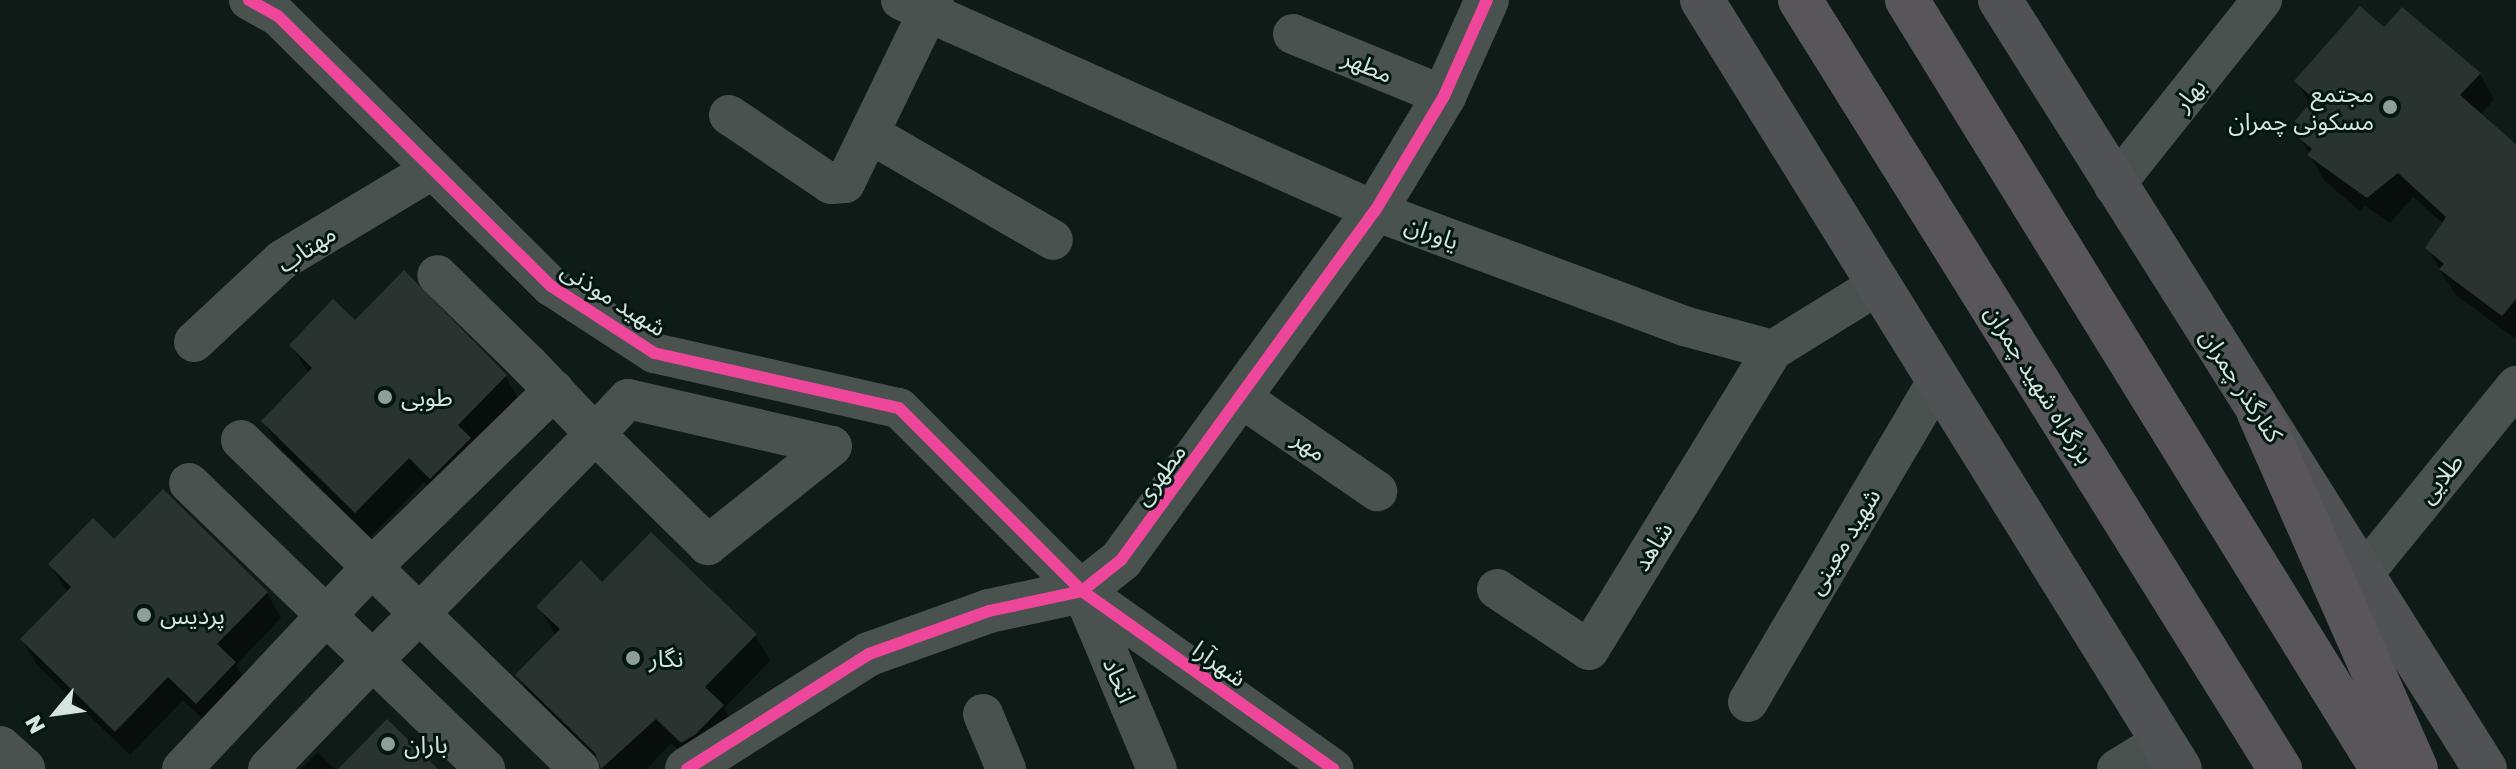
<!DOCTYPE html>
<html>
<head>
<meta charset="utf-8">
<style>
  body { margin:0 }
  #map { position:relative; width:2516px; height:769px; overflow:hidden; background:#0e1b17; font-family:"Golos Text","Noto Sans Arabic",sans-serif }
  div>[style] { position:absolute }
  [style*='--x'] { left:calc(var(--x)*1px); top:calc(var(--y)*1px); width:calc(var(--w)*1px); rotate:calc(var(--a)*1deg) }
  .shadow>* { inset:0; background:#0007 }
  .building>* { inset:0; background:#293330 }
  .street>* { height:40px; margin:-20px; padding:0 20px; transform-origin:20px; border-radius:20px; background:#49524f }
  .secondary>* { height:44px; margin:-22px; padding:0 22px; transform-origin:22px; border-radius:22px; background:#49524f }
  .primary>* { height:44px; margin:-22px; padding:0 22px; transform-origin:22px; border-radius:22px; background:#505253 }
  .highway>* { height:44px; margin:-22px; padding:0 22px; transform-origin:22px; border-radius:22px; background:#59565b }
  .cycleway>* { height:12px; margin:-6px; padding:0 6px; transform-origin:6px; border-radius:6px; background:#ed469a }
  .dots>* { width:22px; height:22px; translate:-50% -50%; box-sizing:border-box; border:4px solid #021711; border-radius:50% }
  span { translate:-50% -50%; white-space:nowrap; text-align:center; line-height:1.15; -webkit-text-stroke:6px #021711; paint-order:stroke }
  .street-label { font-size:24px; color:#d6e4de }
  .poi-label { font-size:24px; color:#d6e4de }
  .right { translate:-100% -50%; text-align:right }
  .left { translate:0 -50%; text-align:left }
  .north { position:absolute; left:16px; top:673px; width:80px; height:80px; -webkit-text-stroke:6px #021711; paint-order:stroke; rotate:241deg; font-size:22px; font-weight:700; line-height:32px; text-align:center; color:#d6e4de }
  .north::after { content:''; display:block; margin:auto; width:28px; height:36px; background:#d6e4de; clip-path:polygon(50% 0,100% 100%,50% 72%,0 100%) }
</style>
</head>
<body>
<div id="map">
  <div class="shadow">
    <div style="clip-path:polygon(2384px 30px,2480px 74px,2494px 99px,2480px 115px,2516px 143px,2516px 339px,2456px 295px,2442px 273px,2427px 248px,2444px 224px,2413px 197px,2390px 223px,2365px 206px,2360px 211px,2324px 180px,2293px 125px,2311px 106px,2297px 81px)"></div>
    <div style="clip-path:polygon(355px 323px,505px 376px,520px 402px,445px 503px,424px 482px,370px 537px,278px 446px,263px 421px,309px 374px,291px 345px)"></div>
    <div style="clip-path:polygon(114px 542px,267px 593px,281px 618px,236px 665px,249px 688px,211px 727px,183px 700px,130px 755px,37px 665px,22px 640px,68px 593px,50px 565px)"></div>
    <div style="clip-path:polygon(603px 585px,755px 635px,770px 661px,724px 708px,737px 731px,697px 768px,671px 743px,647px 769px,603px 769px,532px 700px,518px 675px,556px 636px,539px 607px)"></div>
    <div style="clip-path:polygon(318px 753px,335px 769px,301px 769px)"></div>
  </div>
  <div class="building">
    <div style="clip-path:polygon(2360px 6px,2384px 27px,2402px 7px,2481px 73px,2460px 95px,2516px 144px,2516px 299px,2502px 316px,2439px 269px,2444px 264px,2425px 248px,2446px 217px,2398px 173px,2367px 198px,2307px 155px,2312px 149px,2293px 133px,2291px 125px,2314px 99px,2294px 81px)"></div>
    <div style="clip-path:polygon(404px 270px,507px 375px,458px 425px,471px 438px,430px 479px,409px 458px,355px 513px,261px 421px,312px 368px,289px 345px,333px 299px,355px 320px)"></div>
    <div style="clip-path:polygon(163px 489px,268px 592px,217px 644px,236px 662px,196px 704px,168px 677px,115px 732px,20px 639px,71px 587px,48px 564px,93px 518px,114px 539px)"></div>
    <div style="clip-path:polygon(651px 532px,757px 634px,705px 687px,724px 705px,696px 734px,681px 743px,656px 719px,601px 769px,595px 753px,515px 675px,560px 629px,536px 607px,581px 560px,602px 582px)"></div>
    <div style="clip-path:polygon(387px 719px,438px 769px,338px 769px)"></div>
  </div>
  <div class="street">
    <div style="--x:249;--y:0;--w:33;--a:29"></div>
    <div style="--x:278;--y:16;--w:384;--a:44.7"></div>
    <div style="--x:551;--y:286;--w:123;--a:33"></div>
    <div style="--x:654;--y:353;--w:251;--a:12.7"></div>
    <div style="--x:899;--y:408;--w:259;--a:45"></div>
    <div style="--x:1082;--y:591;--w:308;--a:35.3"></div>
    <div style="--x:901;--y:0;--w:519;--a:24"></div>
    <div style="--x:1375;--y:211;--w:330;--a:20.4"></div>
    <div style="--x:1684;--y:326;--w:92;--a:15.1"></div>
    <div style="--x:1773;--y:350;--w:123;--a:-31.8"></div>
    <div style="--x:1293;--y:34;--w:163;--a:22.3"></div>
    <div style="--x:729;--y:115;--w:123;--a:34.1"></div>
    <div style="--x:831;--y:184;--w:14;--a:-4"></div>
    <div style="--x:845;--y:183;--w:203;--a:-64.1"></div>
    <div style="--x:872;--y:135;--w:209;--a:30.1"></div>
    <div style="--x:2114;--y:186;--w:238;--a:-51.5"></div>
    <div style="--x:194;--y:342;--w:120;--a:-43"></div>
    <div style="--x:282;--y:260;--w:173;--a:-31"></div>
    <div style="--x:1243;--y:399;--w:163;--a:34.5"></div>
    <div style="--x:241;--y:440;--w:472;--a:44.2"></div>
    <div style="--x:189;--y:483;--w:412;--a:44"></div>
    <div style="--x:2365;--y:572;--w:240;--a:-50.9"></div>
    <div style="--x:1497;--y:589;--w:110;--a:33.5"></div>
    <div style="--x:1589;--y:650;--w:352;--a:-58.5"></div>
    <div style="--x:1082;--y:591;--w:193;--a:67.2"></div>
    <div style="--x:1748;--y:702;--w:375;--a:-59.5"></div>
    <div style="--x:983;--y:714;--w:60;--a:67.3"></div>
    <div style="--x:182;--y:769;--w:277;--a:-46.8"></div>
    <div style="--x:372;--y:567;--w:254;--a:-44.2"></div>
    <div style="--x:268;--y:769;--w:151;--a:-46.1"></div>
    <div style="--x:373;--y:660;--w:64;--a:-45"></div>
    <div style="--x:418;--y:615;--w:253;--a:-45.6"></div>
    <div style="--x:595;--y:434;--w:48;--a:-46.7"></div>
    <div style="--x:628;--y:399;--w:209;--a:13"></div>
    <div style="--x:832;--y:446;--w:159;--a:141.4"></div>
    <div style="--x:708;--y:545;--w:158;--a:-135.5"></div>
    <div style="--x:595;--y:434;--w:97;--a:-133.7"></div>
    <div style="--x:528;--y:364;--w:127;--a:-135.6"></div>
    <div style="--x:2117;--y:769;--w:54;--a:-31.3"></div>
  </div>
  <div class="secondary">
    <div style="--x:0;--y:748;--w:31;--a:42"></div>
    <div style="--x:687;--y:769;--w:215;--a:-32.3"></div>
    <div style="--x:869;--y:654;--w:127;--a:-19.7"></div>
    <div style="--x:989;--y:611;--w:95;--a:-12.1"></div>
    <div style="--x:1082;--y:591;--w:50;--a:-38.5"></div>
    <div style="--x:1121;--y:560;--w:432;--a:-54"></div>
    <div style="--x:1375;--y:211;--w:134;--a:-59"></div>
    <div style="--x:1444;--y:96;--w:105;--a:-65.9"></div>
  </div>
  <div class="primary">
    <div style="--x:1702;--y:0;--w:905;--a:58.14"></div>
    <div style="--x:2000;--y:0;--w:909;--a:57.76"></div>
  </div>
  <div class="highway">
    <div style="--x:1800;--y:0;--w:907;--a:58.03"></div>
    <div style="--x:1907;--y:0;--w:904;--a:58.3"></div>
    <div style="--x:2259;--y:413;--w:389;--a:66.2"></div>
  </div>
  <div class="cycleway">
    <div style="--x:249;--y:0;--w:33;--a:29"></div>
    <div style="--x:278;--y:16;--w:384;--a:44.7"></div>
    <div style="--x:551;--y:286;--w:123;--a:33"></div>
    <div style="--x:654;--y:353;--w:251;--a:12.7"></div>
    <div style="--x:899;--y:408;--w:259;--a:45"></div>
    <div style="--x:1082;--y:591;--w:308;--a:35.3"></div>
    <div style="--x:687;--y:769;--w:215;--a:-32.3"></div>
    <div style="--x:869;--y:654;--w:127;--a:-19.7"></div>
    <div style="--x:989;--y:611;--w:95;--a:-12.1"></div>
    <div style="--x:1082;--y:591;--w:50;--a:-38.5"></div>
    <div style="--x:1121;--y:560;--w:432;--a:-54"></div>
    <div style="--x:1375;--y:211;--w:134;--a:-59"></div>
    <div style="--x:1444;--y:96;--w:105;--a:-65.9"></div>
  </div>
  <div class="dots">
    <div style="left:2390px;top:107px;background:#909e98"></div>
    <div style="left:385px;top:397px;background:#909e98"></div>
    <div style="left:144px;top:615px;background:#909e98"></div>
    <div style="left:633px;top:658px;background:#909e98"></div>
    <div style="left:388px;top:744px;background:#909e98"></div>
  </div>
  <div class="street-label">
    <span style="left:1368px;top:65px;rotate:23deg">مطهر</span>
    <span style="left:2189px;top:94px;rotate:-50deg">بهار</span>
    <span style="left:1432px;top:232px;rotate:20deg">یاوران</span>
    <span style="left:306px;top:248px;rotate:-34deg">مهتاب</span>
    <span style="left:614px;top:298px;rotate:32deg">شهید موذنی</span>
    <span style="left:2040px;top:384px;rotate:58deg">بزرگراه شهید چمران</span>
    <span style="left:2242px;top:385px;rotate:57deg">کنارگذر چمران</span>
    <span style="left:1310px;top:445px;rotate:35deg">مهر</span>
    <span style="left:1159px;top:474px;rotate:-53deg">مطهری</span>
    <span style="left:2440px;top:478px;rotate:-51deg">طلایی</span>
    <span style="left:1843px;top:541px;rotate:-59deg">شهید معینی</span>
    <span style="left:1652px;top:546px;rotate:-58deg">شاهد</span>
    <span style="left:1220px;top:663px;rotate:36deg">شهرآرا</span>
    <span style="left:1120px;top:680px;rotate:67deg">اتحاد</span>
  </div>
  <div class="poi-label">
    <span class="right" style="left:2374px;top:107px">مجتمع<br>مسکونی چمران</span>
    <span class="left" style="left:401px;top:397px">طوبی</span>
    <span class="left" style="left:160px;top:615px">پردیس</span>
    <span class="left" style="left:649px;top:658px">نگار</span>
    <span class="left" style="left:404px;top:744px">باران</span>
  </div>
  <div class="north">N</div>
</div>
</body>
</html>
